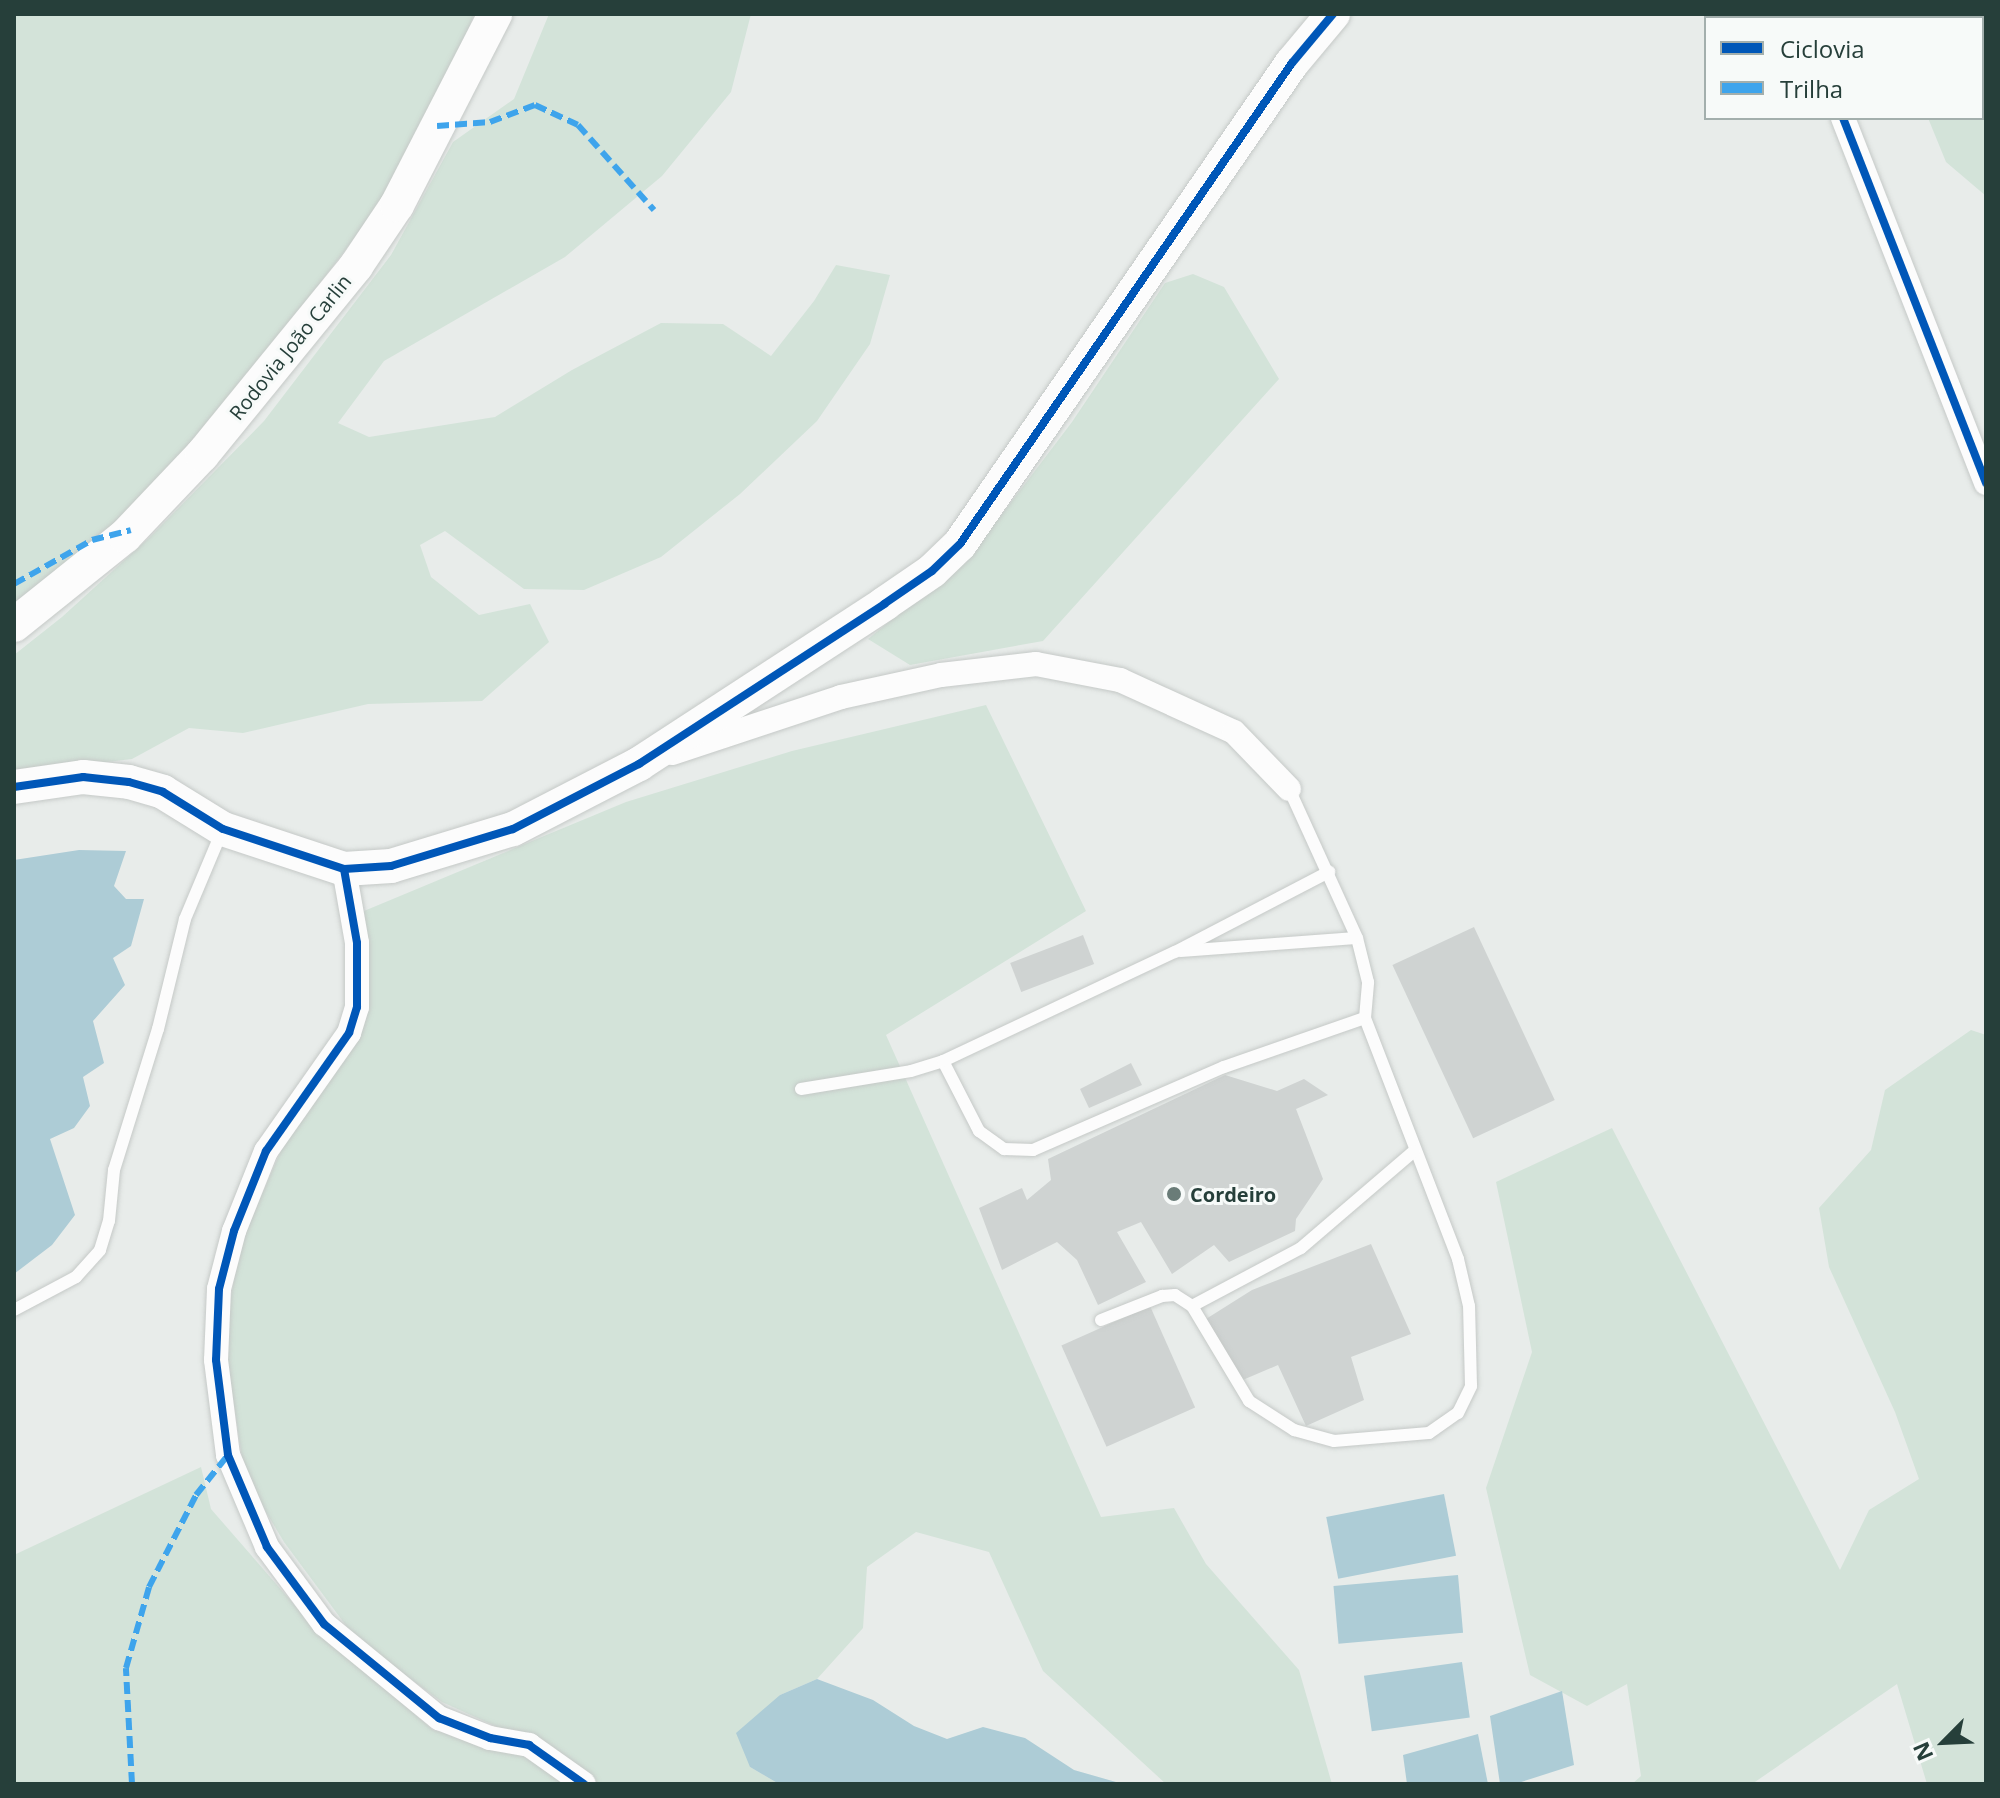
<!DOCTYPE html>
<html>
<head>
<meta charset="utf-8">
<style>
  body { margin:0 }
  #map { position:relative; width:2000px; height:1798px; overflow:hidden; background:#e8ecea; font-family:"Open Sans",sans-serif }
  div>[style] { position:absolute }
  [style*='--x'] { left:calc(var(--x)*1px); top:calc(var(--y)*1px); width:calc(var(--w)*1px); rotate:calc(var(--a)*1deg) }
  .green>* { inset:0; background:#d3e3d9 }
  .water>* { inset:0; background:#adccd6; transform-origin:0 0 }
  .building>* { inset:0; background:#cfd3d2; transform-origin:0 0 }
  .roads { filter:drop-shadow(0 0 2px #c5c9c7) drop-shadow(0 0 2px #c5c9c7) }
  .lane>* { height:12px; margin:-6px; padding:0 6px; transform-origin:6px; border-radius:6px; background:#fcfcfc }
  .street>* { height:24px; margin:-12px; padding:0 12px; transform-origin:12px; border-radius:12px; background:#fcfcfc }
  .secondary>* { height:34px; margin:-17px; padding:0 17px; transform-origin:17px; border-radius:17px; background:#fcfcfc }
  .quiet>* { height:6px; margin-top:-3px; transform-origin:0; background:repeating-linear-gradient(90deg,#3ea4ec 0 12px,transparent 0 18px) }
  .cycleway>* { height:8px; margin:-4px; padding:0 4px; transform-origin:4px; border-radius:4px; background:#0057b8 }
  .dots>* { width:22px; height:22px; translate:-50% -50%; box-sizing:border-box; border:4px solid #f7faf9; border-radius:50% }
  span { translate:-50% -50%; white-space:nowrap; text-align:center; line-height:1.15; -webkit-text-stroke:6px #f7faf9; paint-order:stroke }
  .street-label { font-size:20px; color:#263f3a }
  .poi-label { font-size:20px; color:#263f3a; font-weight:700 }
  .left { translate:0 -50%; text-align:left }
  .frame { position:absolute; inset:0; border:16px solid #263f3a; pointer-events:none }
  .legend { position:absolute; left:1704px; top:16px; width:280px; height:104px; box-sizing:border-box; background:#f7faf9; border:2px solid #a3afad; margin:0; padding:10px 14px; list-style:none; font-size:24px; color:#263f3a }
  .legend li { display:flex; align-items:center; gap:16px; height:40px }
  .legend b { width:40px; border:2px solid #a3afad }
  .north { position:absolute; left:1904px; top:1702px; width:80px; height:80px; -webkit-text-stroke:6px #f7faf9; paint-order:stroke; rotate:246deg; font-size:22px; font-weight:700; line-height:32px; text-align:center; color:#263f3a }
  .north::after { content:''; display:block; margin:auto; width:28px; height:36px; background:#263f3a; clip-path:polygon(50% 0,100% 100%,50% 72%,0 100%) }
</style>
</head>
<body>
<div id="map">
  <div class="green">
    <div style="clip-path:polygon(14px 14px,474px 14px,460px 52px,381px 203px,238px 391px,116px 524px,14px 612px)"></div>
    <div style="clip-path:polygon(549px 14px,751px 14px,731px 92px,662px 176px,565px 257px,384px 361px,338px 423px,369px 437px,495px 417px,572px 370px,661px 323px,723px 324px,771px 356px,814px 301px,836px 265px,890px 275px,870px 344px,817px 421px,740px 494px,661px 557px,584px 590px,524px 589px,445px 531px,420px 545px,431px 577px,479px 615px,530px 604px,549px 642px,482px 701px,368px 704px,243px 733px,189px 728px,132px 759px,14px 773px,14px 655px,62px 617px,149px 538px,264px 421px,391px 255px,453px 142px,514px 99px)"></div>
    <div style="clip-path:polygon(1884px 14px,1986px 14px,1986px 196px,1946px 162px,1928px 118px,1982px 118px,1982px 18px,1886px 18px)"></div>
    <div style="clip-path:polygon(1193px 274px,1224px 287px,1279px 379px,1043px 641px,910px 665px,868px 639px,971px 555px,1072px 422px,1165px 283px)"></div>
    <div style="clip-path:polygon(986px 705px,1086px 911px,886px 1035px,1101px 1517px,1174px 1508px,1206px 1564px,1299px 1670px,1332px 1784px,1166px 1784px,1043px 1671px,989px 1552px,916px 1532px,867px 1567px,863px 1628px,817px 1679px,780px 1695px,750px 1767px,779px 1784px,595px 1784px,573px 1761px,442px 1702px,356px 1639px,284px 1542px,245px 1477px,224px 1339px,240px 1245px,289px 1132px,369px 1004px,364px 911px,626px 802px,792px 751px)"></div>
    <div style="clip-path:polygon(1971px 1030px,1986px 1035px,1986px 1784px,1927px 1784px,1897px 1684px,1752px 1784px,1632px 1784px,1641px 1776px,1627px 1684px,1587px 1706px,1530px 1675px,1486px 1488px,1532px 1352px,1496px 1182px,1612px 1128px,1840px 1570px,1869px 1510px,1919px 1479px,1895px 1412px,1829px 1267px,1819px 1208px,1871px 1150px,1885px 1090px)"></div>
    <div style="clip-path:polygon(201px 1467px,211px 1509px,317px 1631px,433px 1730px,520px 1754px,566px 1784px,14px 1784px,14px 1555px)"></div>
  </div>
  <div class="water">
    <div style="clip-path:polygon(79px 850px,126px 851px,114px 886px,126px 899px,144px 899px,131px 946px,113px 958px,125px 985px,93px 1021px,104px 1063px,83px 1077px,90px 1106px,74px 1128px,50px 1139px,75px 1215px,52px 1245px,14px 1274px,14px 860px)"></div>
    <div style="left:1444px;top:1494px;width:63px;height:120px;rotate:79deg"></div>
    <div style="left:1458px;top:1575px;width:58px;height:125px;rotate:85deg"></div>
    <div style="left:1462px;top:1662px;width:56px;height:99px;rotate:82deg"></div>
    <div style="clip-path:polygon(817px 1679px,873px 1700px,914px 1726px,947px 1739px,983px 1727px,1025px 1738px,1074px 1770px,1123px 1784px,779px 1784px,750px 1767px,736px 1733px,780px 1695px)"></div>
    <div style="clip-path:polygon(1562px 1691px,1574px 1765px,1515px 1784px,1500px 1784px,1490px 1716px)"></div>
    <div style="clip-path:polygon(1478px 1734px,1488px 1784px,1407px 1784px,1403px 1755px)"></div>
  </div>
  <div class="building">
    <div style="left:1474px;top:927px;width:191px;height:90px;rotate:65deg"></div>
    <div style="left:1083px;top:935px;width:31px;height:78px;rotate:69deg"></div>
    <div style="clip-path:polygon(1131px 1063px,1142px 1085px,1089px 1108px,1080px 1089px)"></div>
    <div style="clip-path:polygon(1225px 1075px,1277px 1091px,1304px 1079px,1328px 1095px,1296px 1109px,1323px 1179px,1296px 1219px,1295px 1231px,1229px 1262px,1214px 1245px,1172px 1274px,1141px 1222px,1117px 1232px,1146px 1282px,1098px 1305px,1077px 1260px,1057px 1242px,1002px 1270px,979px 1208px,1022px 1188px,1027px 1200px,1051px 1180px,1048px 1159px)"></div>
    <div style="clip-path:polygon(1371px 1244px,1411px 1334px,1351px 1357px,1364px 1400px,1306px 1426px,1278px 1365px,1238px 1382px,1206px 1319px,1252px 1290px)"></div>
    <div style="left:1150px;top:1306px;width:111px;height:97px;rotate:66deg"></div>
  </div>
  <div class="roads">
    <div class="lane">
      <div style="--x:1180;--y:951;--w:177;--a:-4.2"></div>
      <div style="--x:943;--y:1061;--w:79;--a:62.8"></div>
      <div style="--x:979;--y:1131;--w:31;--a:36"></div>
      <div style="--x:1004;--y:1149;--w:29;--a:2"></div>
      <div style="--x:1033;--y:1150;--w:208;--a:-23.5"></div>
      <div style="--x:1224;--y:1067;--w:149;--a:-19.2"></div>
      <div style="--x:801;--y:1089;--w:111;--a:-9.3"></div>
      <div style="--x:911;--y:1071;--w:34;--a:-17"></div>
      <div style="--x:943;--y:1061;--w:256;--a:-25.2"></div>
      <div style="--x:1175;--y:952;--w:174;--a:-27.5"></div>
      <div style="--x:1192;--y:1306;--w:111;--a:59"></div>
      <div style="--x:1249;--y:1401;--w:54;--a:32.8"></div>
      <div style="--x:1294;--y:1430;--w:41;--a:15.4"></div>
      <div style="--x:1334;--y:1441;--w:95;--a:-4.8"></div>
      <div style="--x:1429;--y:1433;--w:35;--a:-35"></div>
      <div style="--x:1458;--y:1413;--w:30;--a:-64"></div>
      <div style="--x:1471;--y:1386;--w:80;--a:-91.4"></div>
      <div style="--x:1469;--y:1306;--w:48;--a:-103.2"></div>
      <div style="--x:1458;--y:1259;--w:258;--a:-111.1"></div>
      <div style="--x:1365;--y:1018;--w:36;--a:-85"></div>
      <div style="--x:1368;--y:982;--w:45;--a:-104"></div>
      <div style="--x:1357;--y:938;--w:164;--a:-114.5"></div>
      <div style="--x:14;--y:1310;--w:70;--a:-28"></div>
      <div style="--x:76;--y:1277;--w:36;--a:-48"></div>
      <div style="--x:100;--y:1250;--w:30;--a:-73"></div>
      <div style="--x:109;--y:1221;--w:51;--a:-84.4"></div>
      <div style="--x:114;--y:1170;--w:148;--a:-72.7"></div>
      <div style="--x:158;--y:1029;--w:113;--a:-76.2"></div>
      <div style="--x:185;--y:919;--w:95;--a:-67.2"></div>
      <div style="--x:1101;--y:1320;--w:66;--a:-21.5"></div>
      <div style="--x:1162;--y:1296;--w:13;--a:-4"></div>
      <div style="--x:1175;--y:1295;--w:20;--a:33"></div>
      <div style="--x:1192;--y:1306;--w:123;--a:-28"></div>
      <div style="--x:1301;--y:1248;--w:149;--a:-40.6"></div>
    </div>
    <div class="street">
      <div style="--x:1802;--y:14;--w:4;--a:63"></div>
      <div style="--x:1843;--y:118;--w:392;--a:68.6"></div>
      <div style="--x:672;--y:753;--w:178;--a:-18.3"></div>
      <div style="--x:841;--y:697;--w:102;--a:-12.4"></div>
      <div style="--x:941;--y:675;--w:96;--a:-6.6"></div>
      <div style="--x:1036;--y:664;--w:86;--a:10.8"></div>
      <div style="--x:1120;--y:680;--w:125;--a:24.5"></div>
      <div style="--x:1234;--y:732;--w:79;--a:46"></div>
      <div style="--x:344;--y:869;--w:75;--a:80"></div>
      <div style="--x:357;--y:943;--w:64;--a:90"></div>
      <div style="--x:357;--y:1007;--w:27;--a:107"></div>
      <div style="--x:349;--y:1033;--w:144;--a:125.1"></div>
      <div style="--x:266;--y:1151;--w:86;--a:111.8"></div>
      <div style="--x:234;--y:1231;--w:60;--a:104.5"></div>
      <div style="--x:219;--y:1289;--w:71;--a:92.4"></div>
      <div style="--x:216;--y:1360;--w:96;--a:82.8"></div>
      <div style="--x:228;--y:1455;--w:100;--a:67"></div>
      <div style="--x:267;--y:1547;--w:96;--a:53.5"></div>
      <div style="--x:324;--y:1624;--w:149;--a:39.3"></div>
      <div style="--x:439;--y:1718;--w:55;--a:21.4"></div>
      <div style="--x:490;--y:1738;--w:40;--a:10"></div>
      <div style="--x:529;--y:1745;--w:67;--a:35.3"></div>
    </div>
    <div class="secondary">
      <div style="--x:14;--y:625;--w:142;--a:-38.7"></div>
      <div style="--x:125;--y:536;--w:112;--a:-46.5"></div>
      <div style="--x:202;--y:455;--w:244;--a:-50.8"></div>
      <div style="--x:356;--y:266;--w:73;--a:-56.1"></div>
      <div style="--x:397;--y:205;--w:215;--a:-62.8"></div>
      <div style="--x:14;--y:787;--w:70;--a:-8.2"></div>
      <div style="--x:83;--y:777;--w:46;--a:6.2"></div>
      <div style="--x:129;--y:782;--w:35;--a:16"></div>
      <div style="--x:163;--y:792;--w:70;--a:31.7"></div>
      <div style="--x:223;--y:829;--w:127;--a:18.3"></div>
      <div style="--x:344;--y:869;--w:47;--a:-3.7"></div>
      <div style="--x:391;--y:866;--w:127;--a:-16.9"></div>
      <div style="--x:513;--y:829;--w:142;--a:-27.3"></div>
      <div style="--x:639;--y:764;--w:293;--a:-33.1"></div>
      <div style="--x:884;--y:604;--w:58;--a:-34.5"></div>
      <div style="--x:932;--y:571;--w:39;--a:-44"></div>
      <div style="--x:960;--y:544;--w:584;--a:-55.39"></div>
      <div style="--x:1292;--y:63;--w:64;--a:-50.1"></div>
    </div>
  </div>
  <div class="quiet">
    <div style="--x:437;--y:126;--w:53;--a:-4.3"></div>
    <div style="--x:490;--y:122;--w:48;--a:-20.7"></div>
    <div style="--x:535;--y:105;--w:47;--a:24.9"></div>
    <div style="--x:578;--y:125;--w:114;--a:48.2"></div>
    <div style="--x:14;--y:584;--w:90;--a:-29.4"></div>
    <div style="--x:92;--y:540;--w:40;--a:-14.4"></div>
    <div style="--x:132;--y:1784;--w:116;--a:-93"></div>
    <div style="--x:126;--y:1668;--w:84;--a:-74.1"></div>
    <div style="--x:149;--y:1587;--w:103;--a:-62.9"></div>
    <div style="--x:196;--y:1495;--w:51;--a:-51.3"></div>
  </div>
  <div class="cycleway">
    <div style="--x:1843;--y:118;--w:392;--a:68.6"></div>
    <div style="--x:14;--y:787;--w:70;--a:-8.2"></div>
    <div style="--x:83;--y:777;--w:46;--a:6.2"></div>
    <div style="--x:129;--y:782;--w:35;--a:16"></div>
    <div style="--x:163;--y:792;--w:70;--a:31.7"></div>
    <div style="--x:223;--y:829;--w:127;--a:18.3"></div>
    <div style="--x:344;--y:869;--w:47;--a:-3.7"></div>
    <div style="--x:391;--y:866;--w:127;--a:-16.9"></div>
    <div style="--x:513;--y:829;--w:142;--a:-27.3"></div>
    <div style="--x:639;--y:764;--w:293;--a:-33.1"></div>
    <div style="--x:884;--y:604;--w:58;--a:-34.5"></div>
    <div style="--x:932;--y:571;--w:39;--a:-44"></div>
    <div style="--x:960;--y:544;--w:584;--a:-55.39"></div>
    <div style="--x:1292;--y:63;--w:64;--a:-50.1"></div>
    <div style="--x:344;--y:869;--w:75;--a:80"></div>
    <div style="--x:357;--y:943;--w:64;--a:90"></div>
    <div style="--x:357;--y:1007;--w:27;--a:107"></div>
    <div style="--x:349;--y:1033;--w:144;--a:125.1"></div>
    <div style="--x:266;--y:1151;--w:86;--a:111.8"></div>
    <div style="--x:234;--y:1231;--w:60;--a:104.5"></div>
    <div style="--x:219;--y:1289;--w:71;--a:92.4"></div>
    <div style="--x:216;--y:1360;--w:96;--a:82.8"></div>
    <div style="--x:228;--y:1455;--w:100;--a:67"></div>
    <div style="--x:267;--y:1547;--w:96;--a:53.5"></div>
    <div style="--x:324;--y:1624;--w:149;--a:39.3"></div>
    <div style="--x:439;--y:1718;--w:55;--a:21.4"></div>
    <div style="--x:490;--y:1738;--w:40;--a:10"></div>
    <div style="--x:529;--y:1745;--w:67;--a:35.3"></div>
  </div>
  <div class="dots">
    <div style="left:1174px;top:1194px;background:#6a7c78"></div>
  </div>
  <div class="street-label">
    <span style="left:290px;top:347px;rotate:-51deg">Rodovia João Carlin</span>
  </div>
  <div class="poi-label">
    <span class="left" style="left:1190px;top:1194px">Cordeiro</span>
  </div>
  <div class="frame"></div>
  <ul class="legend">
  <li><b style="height:10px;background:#0057b8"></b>Ciclovia</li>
  <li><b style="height:10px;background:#3ea4ec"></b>Trilha</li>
  </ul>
  <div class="north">N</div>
</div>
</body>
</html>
